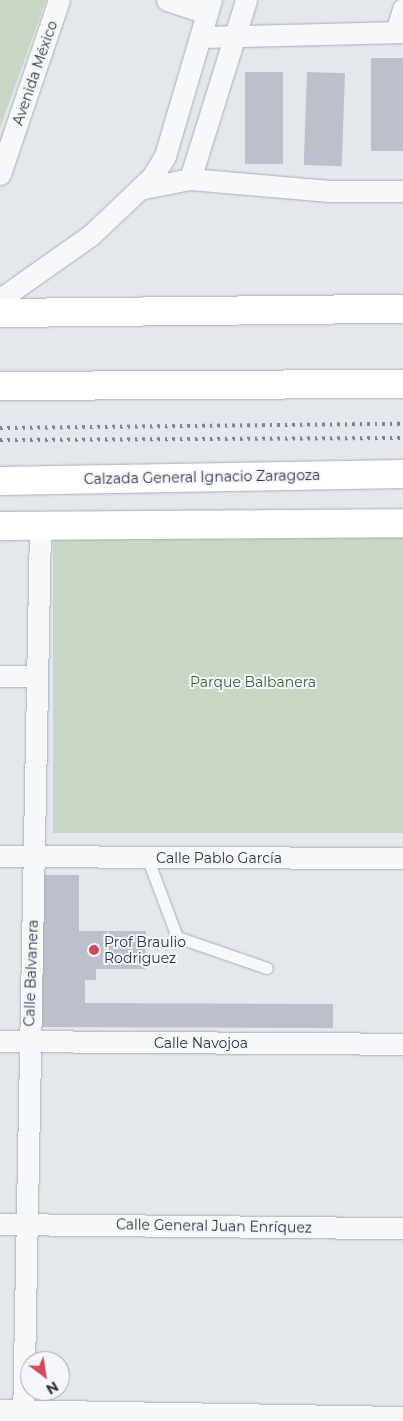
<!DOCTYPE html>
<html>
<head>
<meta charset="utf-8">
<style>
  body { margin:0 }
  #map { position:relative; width:403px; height:1421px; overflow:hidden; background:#e4e7ec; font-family:Montserrat,sans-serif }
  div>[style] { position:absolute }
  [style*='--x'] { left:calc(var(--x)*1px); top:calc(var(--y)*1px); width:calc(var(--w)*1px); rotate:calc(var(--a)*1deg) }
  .green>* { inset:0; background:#c9d6c5; transform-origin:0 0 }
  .building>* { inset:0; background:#bbc0ca; transform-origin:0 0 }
  .roads { filter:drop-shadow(0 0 1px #a9aeb7) drop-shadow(0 0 1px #a9aeb7) }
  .service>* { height:11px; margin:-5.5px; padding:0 5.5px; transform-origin:5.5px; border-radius:5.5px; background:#f7f8fa }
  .minor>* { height:21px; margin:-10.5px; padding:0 10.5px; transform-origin:10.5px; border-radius:10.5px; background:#f7f8fa }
  .secondary>* { height:28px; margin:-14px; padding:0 14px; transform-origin:14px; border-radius:14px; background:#fff }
  .motorway>* { height:28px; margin:-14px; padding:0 14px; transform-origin:14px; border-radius:14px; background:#fff }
  .rail>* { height:4px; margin-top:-2px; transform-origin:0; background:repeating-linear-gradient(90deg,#7d8696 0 2.5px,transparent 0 7.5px) }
  .dots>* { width:14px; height:14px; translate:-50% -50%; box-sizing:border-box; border:2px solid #f4f6f9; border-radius:50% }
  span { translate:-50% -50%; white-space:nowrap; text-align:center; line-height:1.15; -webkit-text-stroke:4px #f4f6f9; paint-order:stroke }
  .street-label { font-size:14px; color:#2b3445 }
  .park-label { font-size:14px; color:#3f6138 }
  .poi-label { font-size:14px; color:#2b3445 }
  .left { translate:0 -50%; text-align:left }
  .north { position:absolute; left:20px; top:1351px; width:50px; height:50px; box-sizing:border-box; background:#f4f6f9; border:1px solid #a4a8b1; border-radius:50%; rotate:149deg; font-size:14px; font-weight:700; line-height:20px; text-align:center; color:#2b3445 }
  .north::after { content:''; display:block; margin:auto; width:18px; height:22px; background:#d1495b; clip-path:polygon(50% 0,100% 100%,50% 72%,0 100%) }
</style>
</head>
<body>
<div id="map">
  <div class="green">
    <div style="clip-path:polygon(0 0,46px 0,0 128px)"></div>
    <div style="left:403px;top:534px;width:299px;height:350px;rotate:90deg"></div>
  </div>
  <div class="building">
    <div style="left:371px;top:58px;width:32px;height:93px"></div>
    <div style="left:245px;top:72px;width:38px;height:92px"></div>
    <div style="left:307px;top:72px;width:38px;height:93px;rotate:2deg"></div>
    <div style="clip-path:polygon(43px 875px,79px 875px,79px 931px,146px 931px,145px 969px,96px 969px,96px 980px,85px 980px,85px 1003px,333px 1004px,333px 1028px,42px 1027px)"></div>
  </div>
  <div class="roads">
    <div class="service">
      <div style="--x:147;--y:857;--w:85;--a:69.4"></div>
      <div style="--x:177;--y:937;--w:95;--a:19"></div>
    </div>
    <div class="minor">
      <div style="--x:167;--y:0;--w:42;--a:18"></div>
      <div style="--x:396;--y:32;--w:24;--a:-73"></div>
      <div style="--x:201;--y:37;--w:202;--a:-1.4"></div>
      <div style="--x:0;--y:174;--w:184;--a:-71.3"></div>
      <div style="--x:190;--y:179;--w:188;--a:-72.6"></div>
      <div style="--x:144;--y:188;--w:47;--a:-11.1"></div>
      <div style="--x:190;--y:179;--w:140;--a:4.9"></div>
      <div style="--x:329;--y:191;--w:74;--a:0"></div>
      <div style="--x:0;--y:299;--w:111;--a:-35.1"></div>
      <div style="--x:91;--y:235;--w:84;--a:-43.6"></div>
      <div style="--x:152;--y:177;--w:25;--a:-58"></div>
      <div style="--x:165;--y:156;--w:163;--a:-73.6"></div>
      <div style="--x:0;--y:676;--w:37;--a:0"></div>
      <div style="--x:0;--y:856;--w:403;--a:0.3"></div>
      <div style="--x:0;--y:1041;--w:403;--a:0.4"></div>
      <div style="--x:0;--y:1224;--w:403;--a:0.6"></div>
      <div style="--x:0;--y:1410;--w:403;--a:1"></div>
      <div style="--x:23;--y:1421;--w:895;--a:-88.91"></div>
    </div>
    <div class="secondary">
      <div style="--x:0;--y:313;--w:403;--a:-0.6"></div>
      <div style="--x:0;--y:526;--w:403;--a:-0.4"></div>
    </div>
    <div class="motorway">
      <div style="--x:0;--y:386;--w:403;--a:-0.3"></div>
      <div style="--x:0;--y:481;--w:403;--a:-1"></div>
    </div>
  </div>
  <div class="rail">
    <div style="--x:0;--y:428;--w:403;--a:-0.6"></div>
    <div style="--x:0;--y:440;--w:403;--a:-0.3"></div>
  </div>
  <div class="dots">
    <div style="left:94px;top:950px;background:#d1495b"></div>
  </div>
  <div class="street-label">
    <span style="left:35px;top:73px;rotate:-71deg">Avenida México</span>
    <span style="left:202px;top:477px;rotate:-1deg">Calzada General Ignacio Zaragoza</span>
    <span style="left:219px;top:858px">Calle Pablo García</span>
    <span style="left:31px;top:973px;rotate:-88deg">Calle Balvanera</span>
    <span style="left:201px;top:1043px">Calle Navojoa</span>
    <span style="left:214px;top:1226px;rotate:1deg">Calle General Juan Enríquez</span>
  </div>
  <div class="park-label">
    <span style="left:253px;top:682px">Parque Balbanera</span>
  </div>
  <div class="poi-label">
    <span class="left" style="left:104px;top:950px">Prof Braulio<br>Rodriguez</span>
  </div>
  <div class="north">N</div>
</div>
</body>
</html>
